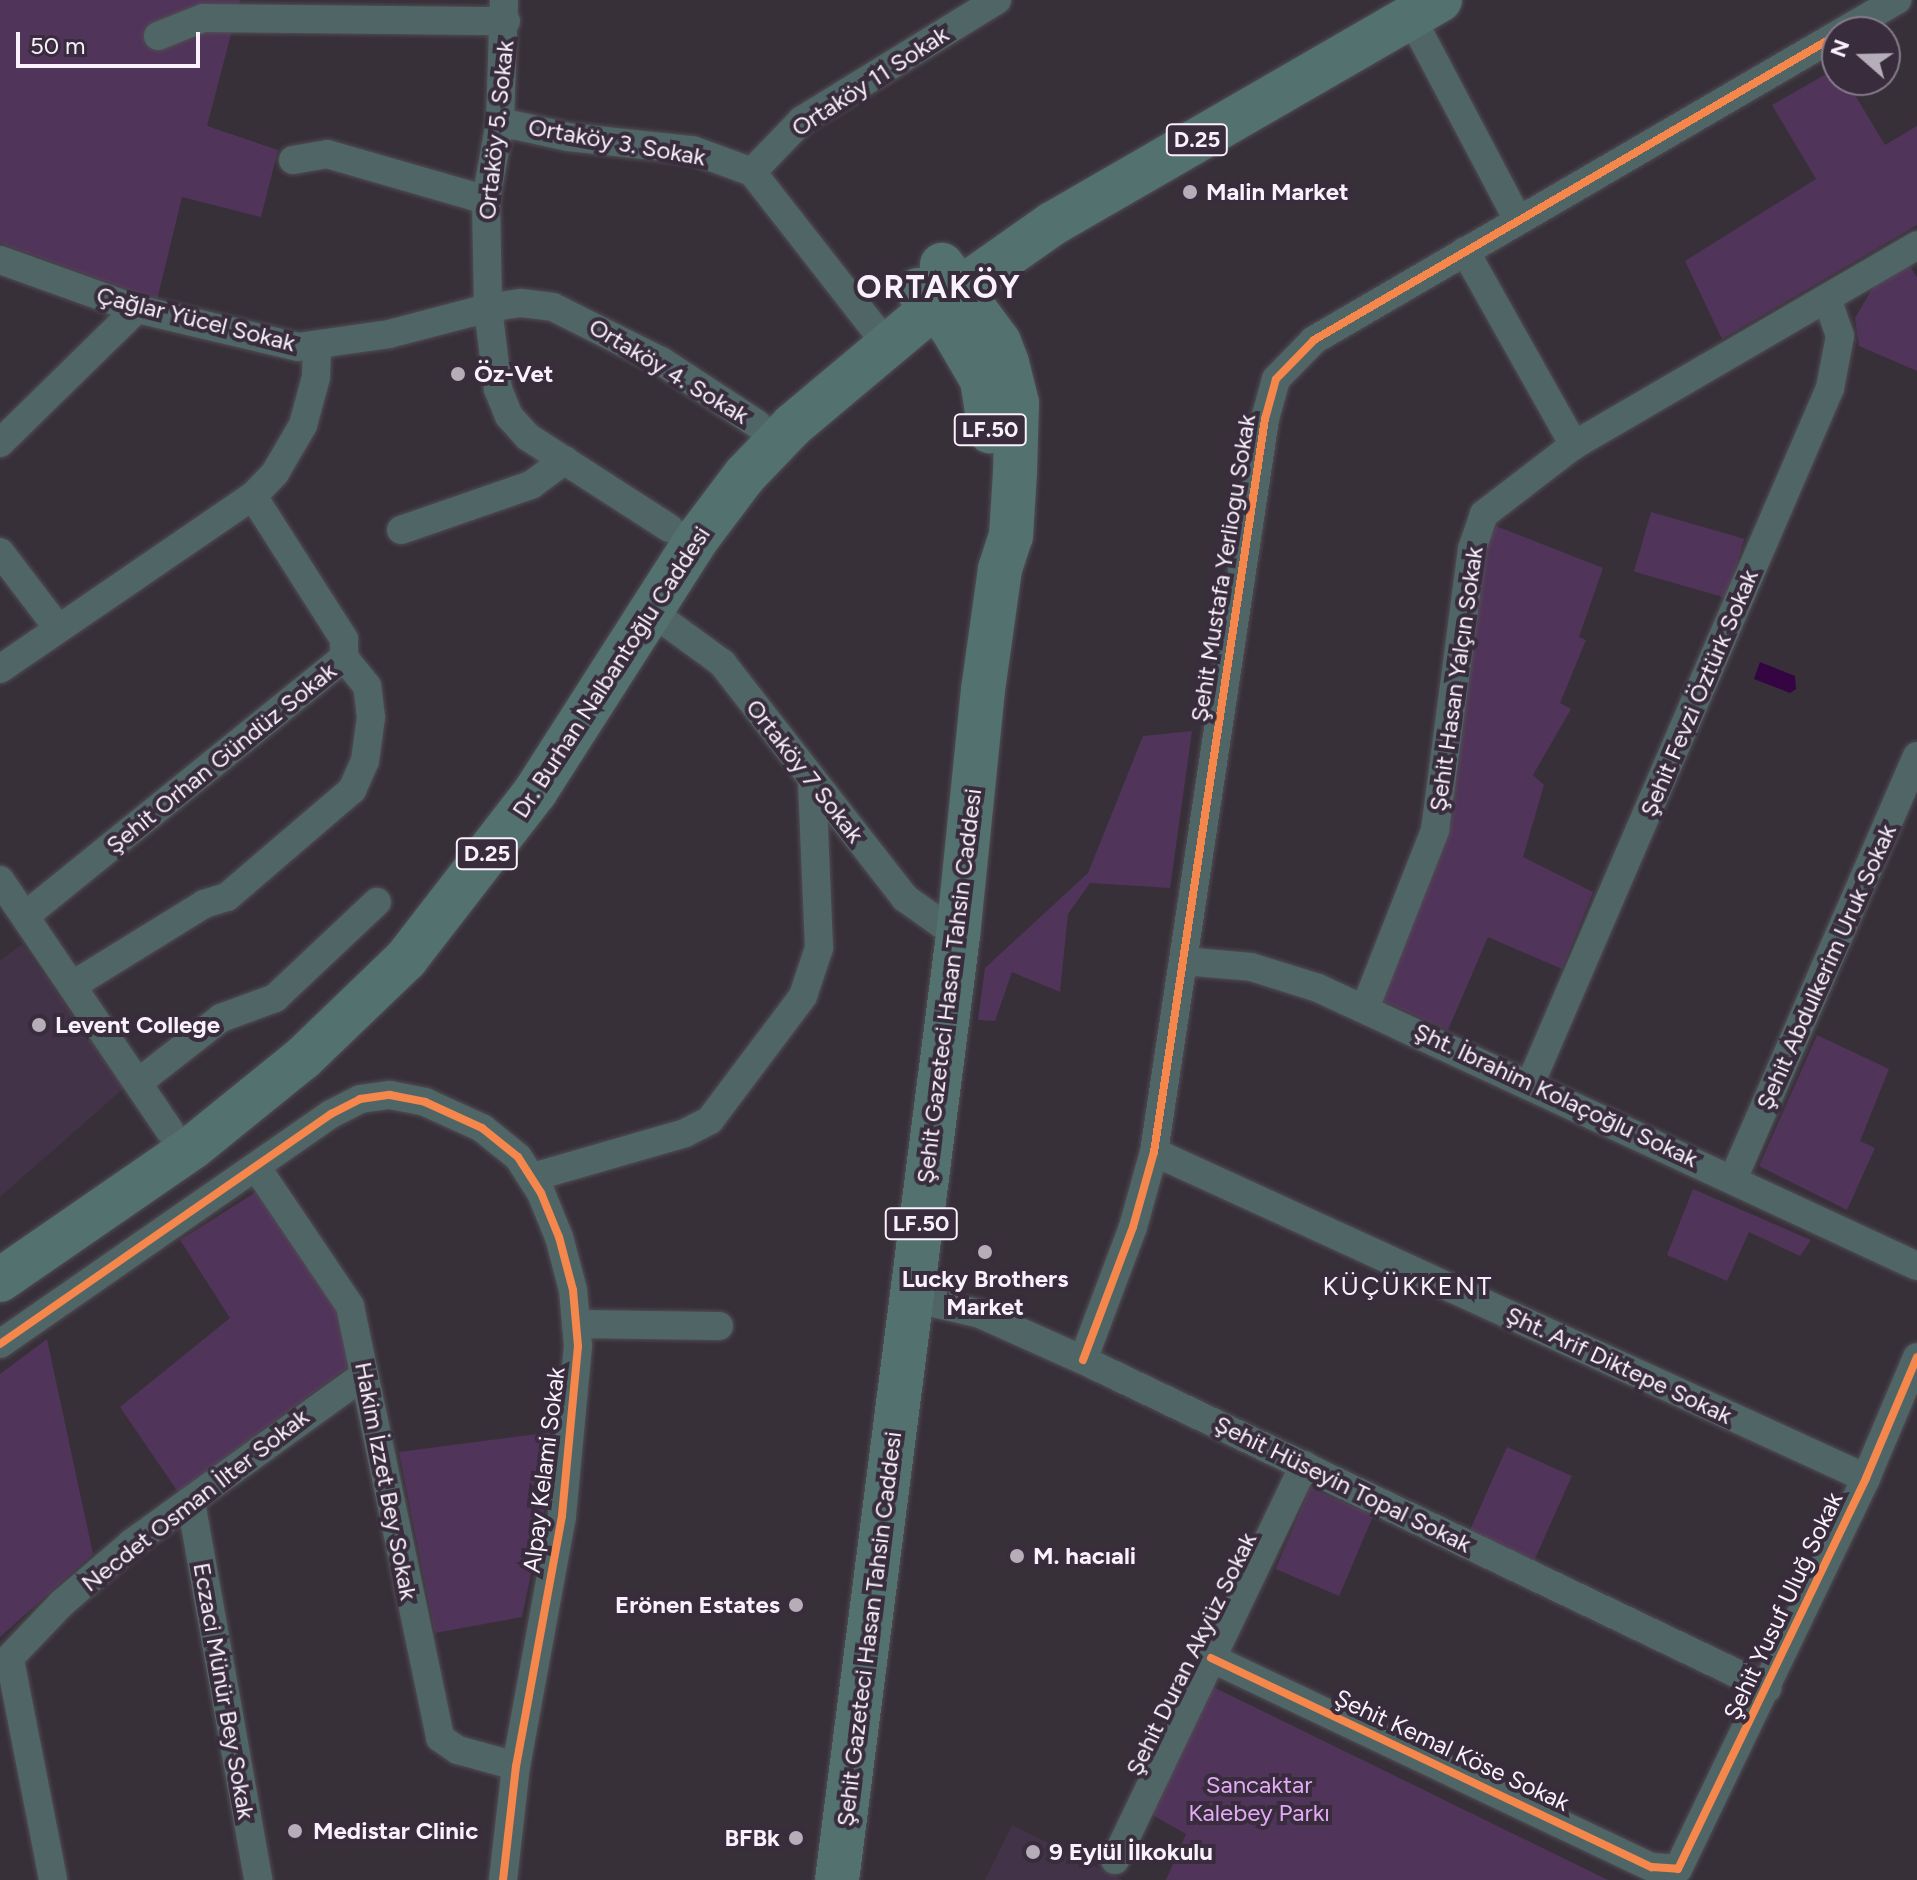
<!DOCTYPE html>
<html>
<head>
<meta charset="utf-8">
<style>
  body { margin:0 }
  #map { position:relative; width:1917px; height:1880px; overflow:hidden; background:#373039; font-family:Figtree,sans-serif }
  div>[style] { position:absolute }
  [style*='--x'] { left:calc(var(--x)*1px); top:calc(var(--y)*1px); width:calc(var(--w)*1px); rotate:calc(var(--a)*1deg) }
  .built>* { inset:0; background:#423348 }
  .green>* { inset:0; background:#51345a; transform-origin:0 0 }
  .water>* { inset:0; background:#350442 }
  .roads { filter:drop-shadow(0 0 2px #514c53) drop-shadow(0 0 2px #514c53) }
  .minor>* { height:28px; margin:-14px; padding:0 14px; transform-origin:14px; border-radius:14px; background:#506666 }
  .primary>* { height:44px; margin:-22px; padding:0 22px; transform-origin:22px; border-radius:22px; background:#52716f }
  .cycleway>* { height:8px; margin:-4px; padding:0 4px; transform-origin:4px; border-radius:4px; background:#f5874c }
  .dots>* { width:22px; height:22px; translate:-50% -50%; box-sizing:border-box; border:4px solid #382c3d; border-radius:50% }
  span { translate:-50% -50%; white-space:nowrap; text-align:center; line-height:1.15; -webkit-text-stroke:8px #382c3d; paint-order:stroke }
  .shield-label span { padding:2px 6px; background:#382c3d; border:2px solid; border-radius:6px; -webkit-text-stroke-width:0 }
  .shield-label { font-size:22px; color:#f9f1fc; font-weight:700 }
  .street-label { font-size:24px; color:#f9f1fc }
  .poi-label { font-size:24px; color:#f9f1fc; font-weight:700 }
  .left { translate:0 -50%; text-align:left }
  .right { translate:-100% -50%; text-align:right }
  .park-label { font-size:24px; color:#e3aaf6 }
  .neighbourhood-label { font-size:26px; color:#f9f1fc; letter-spacing:2px }
  .district-label { font-size:32px; color:#f9f1fc; font-weight:700; letter-spacing:2px }
  .north { position:absolute; left:1821px; top:16px; width:80px; height:80px; box-sizing:border-box; background:#382c3d; border:2px solid #857b89; border-radius:50%; rotate:290deg; font-size:22px; font-weight:700; line-height:32px; text-align:center; color:#f9f1fc }
  .north::after { content:''; display:block; margin:auto; width:28px; height:36px; background:#b5adb8; clip-path:polygon(50% 0,100% 100%,50% 72%,0 100%) }
  .scale { position:absolute; left:16px; top:32px; width:184px; height:36px; box-sizing:border-box; border:4px solid #f9f1fc; border-top:0; padding-left:10px; font-size:24px; line-height:28px; white-space:nowrap; color:#f9f1fc; -webkit-text-stroke:6px #382c3d; paint-order:stroke }
</style>
</head>
<body>
<div id="map">
  <div class="built">
    <div style="clip-path:polygon(22px 944px,124px 1088px,0 1197px,0 961px)"></div>
    <div style="clip-path:polygon(1012px 1825px,1123px 1880px,985px 1880px)"></div>
  </div>
  <div class="green">
    <div style="clip-path:polygon(0 0,240px 0,207px 126px,278px 150px,261px 217px,182px 197px,157px 300px,0 243px)"></div>
    <div style="clip-path:polygon(1837px 68px,1837px 80px,1846px 80px,1885px 145px,1917px 126px,1917px 225px,1722px 339px,1685px 261px,1816px 179px,1772px 105px)"></div>
    <div style="clip-path:polygon(1909px 265px,1917px 277px,1917px 371px,1859px 346px,1855px 318px,1873px 287px)"></div>
    <div style="left:1651px;top:512px;width:97px;height:62px;rotate:16deg"></div>
    <div style="clip-path:polygon(1496px 526px,1603px 568px,1579px 637px,1586px 640px,1560px 703px,1571px 709px,1533px 775px,1544px 785px,1523px 857px,1593px 892px,1562px 969px,1488px 937px,1448px 1030px,1383px 1001px,1445px 827px,1481px 557px)"></div>
    <div style="clip-path:polygon(1192px 731px,1170px 888px,1090px 883px,1068px 914px,1060px 992px,1012px 972px,995px 1021px,978px 1020px,985px 968px,1088px 873px,1143px 736px)"></div>
    <div style="clip-path:polygon(1817px 1035px,1889px 1069px,1860px 1141px,1875px 1148px,1847px 1210px,1759px 1166px)"></div>
    <div style="clip-path:polygon(1693px 1189px,1811px 1240px,1800px 1256px,1749px 1232px,1727px 1281px,1667px 1255px)"></div>
    <div style="clip-path:polygon(256px 1192px,336px 1301px,348px 1367px,178px 1492px,120px 1407px,230px 1318px,180px 1240px)"></div>
    <div style="clip-path:polygon(47px 1339px,93px 1554px,0 1637px,0 1374px)"></div>
    <div style="clip-path:polygon(561px 1431px,522px 1617px,435px 1633px,399px 1452px)"></div>
    <div style="left:1507px;top:1447px;width:71px;height:95px;rotate:24deg"></div>
    <div style="left:1310px;top:1488px;width:69px;height:88px;rotate:23deg"></div>
    <div style="clip-path:polygon(1207px 1684px,1608px 1880px,1166px 1880px,1186px 1834px,1149px 1813px)"></div>
  </div>
  <div class="water">
    <div style="clip-path:polygon(1760px 662px,1795px 676px,1796px 689px,1790px 693px,1754px 679px)"></div>
  </div>
  <div class="roads">
    <div class="minor">
      <div style="--x:504;--y:0;--w:122;--a:91.9"></div>
      <div style="--x:500;--y:122;--w:79;--a:100.2"></div>
      <div style="--x:486;--y:200;--w:108;--a:88.9"></div>
      <div style="--x:488;--y:308;--w:82;--a:83"></div>
      <div style="--x:498;--y:389;--w:29;--a:68"></div>
      <div style="--x:509;--y:416;--w:28;--a:48"></div>
      <div style="--x:528;--y:437;--w:168;--a:32.8"></div>
      <div style="--x:1411;--y:17;--w:229;--a:62.2"></div>
      <div style="--x:1842;--y:32;--w:64;--a:-30.2"></div>
      <div style="--x:158;--y:36;--w:48;--a:-21.8"></div>
      <div style="--x:203;--y:18;--w:303;--a:0.6"></div>
      <div style="--x:500;--y:122;--w:70;--a:12.4"></div>
      <div style="--x:568;--y:137;--w:125;--a:6"></div>
      <div style="--x:692;--y:150;--w:64;--a:20.1"></div>
      <div style="--x:752;--y:172;--w:219;--a:52"></div>
      <div style="--x:293;--y:160;--w:35;--a:-10"></div>
      <div style="--x:327;--y:154;--w:166;--a:16.1"></div>
      <div style="--x:752;--y:172;--w:72;--a:-46.1"></div>
      <div style="--x:802;--y:120;--w:229;--a:-31.6"></div>
      <div style="--x:1465;--y:251;--w:223;--a:60.7"></div>
      <div style="--x:0;--y:260;--w:145;--a:19.7"></div>
      <div style="--x:137;--y:309;--w:165;--a:13.3"></div>
      <div style="--x:298;--y:347;--w:92;--a:-8.1"></div>
      <div style="--x:389;--y:334;--w:102;--a:-14.7"></div>
      <div style="--x:488;--y:308;--w:33;--a:-9"></div>
      <div style="--x:521;--y:303;--w:32;--a:7"></div>
      <div style="--x:553;--y:307;--w:121;--a:26.6"></div>
      <div style="--x:661;--y:361;--w:115;--a:33.3"></div>
      <div style="--x:0;--y:443;--w:192;--a:-44.4"></div>
      <div style="--x:401;--y:530;--w:138;--a:-19.1"></div>
      <div style="--x:531;--y:485;--w:42;--a:-36.3"></div>
      <div style="--x:0;--y:552;--w:96;--a:52.7"></div>
      <div style="--x:648;--y:609;--w:92;--a:36.1"></div>
      <div style="--x:722;--y:663;--w:298;--a:52.1"></div>
      <div style="--x:905;--y:898;--w:65;--a:35.6"></div>
      <div style="--x:0;--y:669;--w:306;--a:-34.4"></div>
      <div style="--x:253;--y:496;--w:32;--a:-46"></div>
      <div style="--x:275;--y:473;--w:56;--a:-59.7"></div>
      <div style="--x:303;--y:425;--w:50;--a:-74.8"></div>
      <div style="--x:316;--y:377;--w:29;--a:-88"></div>
      <div style="--x:0;--y:880;--w:302;--a:55.9"></div>
      <div style="--x:25;--y:916;--w:410;--a:-39"></div>
      <div style="--x:344;--y:658;--w:19;--a:-90"></div>
      <div style="--x:344;--y:639;--w:169;--a:-122.5"></div>
      <div style="--x:1183;--y:961;--w:68;--a:5"></div>
      <div style="--x:1251;--y:967;--w:70;--a:17.4"></div>
      <div style="--x:1318;--y:988;--w:660;--a:24.9"></div>
      <div style="--x:73;--y:985;--w:154;--a:-31.7"></div>
      <div style="--x:204;--y:904;--w:24;--a:-17"></div>
      <div style="--x:227;--y:897;--w:165;--a:-40.6"></div>
      <div style="--x:352;--y:790;--w:32;--a:-66"></div>
      <div style="--x:365;--y:761;--w:44;--a:-82.2"></div>
      <div style="--x:371;--y:717;--w:31;--a:-97"></div>
      <div style="--x:367;--y:686;--w:36;--a:-129"></div>
      <div style="--x:1365;--y:1008;--w:191;--a:-68.5"></div>
      <div style="--x:1435;--y:830;--w:283;--a:-82.5"></div>
      <div style="--x:1472;--y:549;--w:37;--a:-71"></div>
      <div style="--x:1484;--y:514;--w:113;--a:-37.5"></div>
      <div style="--x:1574;--y:445;--w:397;--a:-30.2"></div>
      <div style="--x:139;--y:1082;--w:104;--a:-38"></div>
      <div style="--x:221;--y:1018;--w:58;--a:-20.3"></div>
      <div style="--x:275;--y:998;--w:140;--a:-43.3"></div>
      <div style="--x:1531;--y:1082;--w:756;--a:-66.69"></div>
      <div style="--x:1830;--y:388;--w:53;--a:-79.1"></div>
      <div style="--x:1840;--y:336;--w:39;--a:-109"></div>
      <div style="--x:1154;--y:1152;--w:783;--a:24.6"></div>
      <div style="--x:257;--y:1168;--w:166;--a:56"></div>
      <div style="--x:350;--y:1306;--w:441;--a:78.2"></div>
      <div style="--x:440;--y:1738;--w:22;--a:34"></div>
      <div style="--x:458;--y:1750;--w:60;--a:15.4"></div>
      <div style="--x:533;--y:1177;--w:158;--a:-16.1"></div>
      <div style="--x:685;--y:1133;--w:28;--a:-27"></div>
      <div style="--x:710;--y:1120;--w:155;--a:-53.1"></div>
      <div style="--x:803;--y:996;--w:51;--a:-71.6"></div>
      <div style="--x:819;--y:948;--w:164;--a:-92.4"></div>
      <div style="--x:1734;--y:1177;--w:459;--a:-66.5"></div>
      <div style="--x:912;--y:1298;--w:70;--a:13.2"></div>
      <div style="--x:980;--y:1314;--w:113;--a:24.1"></div>
      <div style="--x:1083;--y:1360;--w:759;--a:25.62"></div>
      <div style="--x:576;--y:1324;--w:143;--a:0.8"></div>
      <div style="--x:0;--y:1344;--w:403;--a:-34.8"></div>
      <div style="--x:331;--y:1114;--w:33;--a:-27"></div>
      <div style="--x:360;--y:1099;--w:30;--a:-8"></div>
      <div style="--x:390;--y:1095;--w:36;--a:11"></div>
      <div style="--x:425;--y:1102;--w:63;--a:24.5"></div>
      <div style="--x:482;--y:1128;--w:46;--a:38.9"></div>
      <div style="--x:518;--y:1157;--w:43;--a:57.4"></div>
      <div style="--x:541;--y:1193;--w:48;--a:67.8"></div>
      <div style="--x:559;--y:1237;--w:55;--a:75.2"></div>
      <div style="--x:573;--y:1290;--w:56;--a:84.9"></div>
      <div style="--x:578;--y:1346;--w:171;--a:95.4"></div>
      <div style="--x:562;--y:1516;--w:254;--a:100.4"></div>
      <div style="--x:516;--y:1766;--w:115;--a:96.5"></div>
      <div style="--x:1083;--y:1360;--w:142;--a:-69.4"></div>
      <div style="--x:1133;--y:1227;--w:78;--a:-74.4"></div>
      <div style="--x:1154;--y:1152;--w:741;--a:-81.39"></div>
      <div style="--x:1265;--y:419;--w:41;--a:-74.6"></div>
      <div style="--x:1276;--y:379;--w:54;--a:-45.7"></div>
      <div style="--x:1314;--y:340;--w:605;--a:-30.25"></div>
      <div style="--x:191;--y:1502;--w:384;--a:79.9"></div>
      <div style="--x:1211;--y:1658;--w:488;--a:25.4"></div>
      <div style="--x:1652;--y:1867;--w:26;--a:4"></div>
      <div style="--x:1678;--y:1869;--w:434;--a:-64.3"></div>
      <div style="--x:1866;--y:1478;--w:131;--a:-67.1"></div>
      <div style="--x:10;--y:1660;--w:224;--a:78.9"></div>
      <div style="--x:0;--y:1668;--w:90;--a:-46.4"></div>
      <div style="--x:62;--y:1603;--w:92;--a:-40.6"></div>
      <div style="--x:132;--y:1543;--w:286;--a:-35.9"></div>
      <div style="--x:1115;--y:1860;--w:438;--a:-64.4"></div>
    </div>
    <div class="primary">
      <div style="--x:918;--y:290;--w:50;--a:48.3"></div>
      <div style="--x:951;--y:327;--w:61;--a:59.7"></div>
      <div style="--x:982;--y:380;--w:52;--a:81.1"></div>
      <div style="--x:0;--y:1280;--w:234;--a:-34.6"></div>
      <div style="--x:193;--y:1147;--w:141;--a:-39"></div>
      <div style="--x:303;--y:1058;--w:143;--a:-43.9"></div>
      <div style="--x:406;--y:959;--w:211;--a:-52.3"></div>
      <div style="--x:535;--y:792;--w:304;--a:-57.4"></div>
      <div style="--x:699;--y:536;--w:76;--a:-53"></div>
      <div style="--x:745;--y:475;--w:69;--a:-46.2"></div>
      <div style="--x:793;--y:425;--w:180;--a:-40"></div>
      <div style="--x:931;--y:309;--w:148;--a:-35.1"></div>
      <div style="--x:1052;--y:224;--w:448;--a:-30"></div>
      <div style="--x:837;--y:1880;--w:952;--a:-82.7"></div>
      <div style="--x:958;--y:936;--w:247;--a:-84.2"></div>
      <div style="--x:983;--y:690;--w:122;--a:-82"></div>
      <div style="--x:1000;--y:569;--w:35;--a:-72"></div>
      <div style="--x:1011;--y:536;--w:64;--a:-86.4"></div>
      <div style="--x:1015;--y:472;--w:69;--a:-88.3"></div>
      <div style="--x:1017;--y:403;--w:41;--a:-104"></div>
      <div style="--x:1007;--y:363;--w:22;--a:-111"></div>
      <div style="--x:999;--y:342;--w:96;--a:-126.5"></div>
    </div>
  </div>
  <div class="cycleway">
    <div style="--x:0;--y:1344;--w:403;--a:-34.8"></div>
    <div style="--x:331;--y:1114;--w:33;--a:-27"></div>
    <div style="--x:360;--y:1099;--w:30;--a:-8"></div>
    <div style="--x:390;--y:1095;--w:36;--a:11"></div>
    <div style="--x:425;--y:1102;--w:63;--a:24.5"></div>
    <div style="--x:482;--y:1128;--w:46;--a:38.9"></div>
    <div style="--x:518;--y:1157;--w:43;--a:57.4"></div>
    <div style="--x:541;--y:1193;--w:48;--a:67.8"></div>
    <div style="--x:559;--y:1237;--w:55;--a:75.2"></div>
    <div style="--x:573;--y:1290;--w:56;--a:84.9"></div>
    <div style="--x:578;--y:1346;--w:171;--a:95.4"></div>
    <div style="--x:562;--y:1516;--w:254;--a:100.4"></div>
    <div style="--x:516;--y:1766;--w:115;--a:96.5"></div>
    <div style="--x:1083;--y:1360;--w:142;--a:-69.4"></div>
    <div style="--x:1133;--y:1227;--w:78;--a:-74.4"></div>
    <div style="--x:1154;--y:1152;--w:741;--a:-81.39"></div>
    <div style="--x:1265;--y:419;--w:41;--a:-74.6"></div>
    <div style="--x:1276;--y:379;--w:54;--a:-45.7"></div>
    <div style="--x:1314;--y:340;--w:605;--a:-30.25"></div>
    <div style="--x:1211;--y:1658;--w:488;--a:25.4"></div>
    <div style="--x:1652;--y:1867;--w:26;--a:4"></div>
    <div style="--x:1678;--y:1869;--w:434;--a:-64.3"></div>
    <div style="--x:1866;--y:1478;--w:131;--a:-67.1"></div>
  </div>
  <div class="dots">
    <div style="left:1190px;top:192px;background:#b5adb8"></div>
    <div style="left:458px;top:374px;background:#b5adb8"></div>
    <div style="left:39px;top:1025px;background:#b5adb8"></div>
    <div style="left:985px;top:1252px;background:#b5adb8"></div>
    <div style="left:1017px;top:1556px;background:#b5adb8"></div>
    <div style="left:796px;top:1605px;background:#b5adb8"></div>
    <div style="left:295px;top:1831px;background:#b5adb8"></div>
    <div style="left:796px;top:1838px;background:#b5adb8"></div>
    <div style="left:1033px;top:1852px;background:#b5adb8"></div>
  </div>
  <div class="shield-label">
    <span style="left:1197px;top:140px">D.25</span>
    <span style="left:990px;top:430px">LF.50</span>
    <span style="left:487px;top:854px">D.25</span>
    <span style="left:921px;top:1224px">LF.50</span>
  </div>
  <div class="street-label">
    <span style="left:870px;top:81px;rotate:-33deg">Ortaköy 11 Sokak</span>
    <span style="left:496px;top:130px;rotate:-84deg">Ortaköy 5. Sokak</span>
    <span style="left:617px;top:142px;rotate:10deg">Ortaköy 3. Sokak</span>
    <span style="left:196px;top:319px;rotate:14deg">Çağlar Yücel Sokak</span>
    <span style="left:669px;top:371px;rotate:31deg">Ortaköy 4. Sokak</span>
    <span style="left:1223px;top:568px;rotate:-81deg">Şehit Mustafa Yerliogu Sokak</span>
    <span style="left:611px;top:672px;rotate:-57deg">Dr. Burhan Nalbantoğlu Caddesi</span>
    <span style="left:1456px;top:679px;rotate:-82deg">Şehit Hasan Yalçın Sokak</span>
    <span style="left:1699px;top:693px;rotate:-67deg">Şehit Fevzi Öztürk Sokak</span>
    <span style="left:221px;top:758px;rotate:-39deg">Şehit Orhan Gündüz Sokak</span>
    <span style="left:805px;top:771px;rotate:52deg">Ortaköy 7 Sokak</span>
    <span style="left:1826px;top:967px;rotate:-66deg">Şehit Abdulkerim Uruk Sokak</span>
    <span style="left:949px;top:986px;rotate:-83deg">Şehit Gazeteci Hasan Tahsin Caddesi</span>
    <span style="left:1556px;top:1095px;rotate:25deg">Şht. İbrahim Kolaçoğlu Sokak</span>
    <span style="left:1619px;top:1365px;rotate:25deg">Şht. Arif Diktepe Sokak</span>
    <span style="left:544px;top:1470px;rotate:-83deg">Alpay Kelami Sokak</span>
    <span style="left:386px;top:1481px;rotate:79deg">Hakim İzzet Bey Sokak</span>
    <span style="left:1343px;top:1484px;rotate:26deg">Şehit Hüseyin Topal Sokak</span>
    <span style="left:195px;top:1500px;rotate:-38deg">Necdet Osman İlter Sokak</span>
    <span style="left:1783px;top:1606px;rotate:-65deg">Şehit Yusuf Uluğ Sokak</span>
    <span style="left:869px;top:1629px;rotate:-83deg">Şehit Gazeteci Hasan Tahsin Caddesi</span>
    <span style="left:1191px;top:1654px;rotate:-64deg">Şehit Duran Akyüz Sokak</span>
    <span style="left:224px;top:1691px;rotate:80deg">Eczaci Münür Bey Sokak</span>
    <span style="left:1452px;top:1750px;rotate:25deg">Şehit Kemal Köse Sokak</span>
  </div>
  <div class="poi-label">
    <span class="left" style="left:1206px;top:192px">Malin Market</span>
    <span class="left" style="left:474px;top:374px">Öz-Vet</span>
    <span class="left" style="left:55px;top:1025px">Levent College</span>
    <span style="left:985px;top:1293px">Lucky Brothers<br>Market</span>
    <span class="left" style="left:1033px;top:1556px">M. hacıali</span>
    <span class="right" style="left:780px;top:1605px">Erönen Estates</span>
    <span class="left" style="left:313px;top:1831px">Medistar Clinic</span>
    <span class="right" style="left:780px;top:1838px">BFBk</span>
    <span class="left" style="left:1049px;top:1852px">9 Eylül İlkokulu</span>
  </div>
  <div class="park-label">
    <span style="left:1259px;top:1799px">Sancaktar<br>Kalebey Parkı</span>
  </div>
  <div class="neighbourhood-label">
    <span style="left:1408px;top:1287px">KÜÇÜKKENT</span>
  </div>
  <div class="district-label">
    <span style="left:939px;top:287px">ORTAKÖY</span>
  </div>
  <div class="north">N</div>
  <div class="scale">50 m</div>
</div>
</body>
</html>
